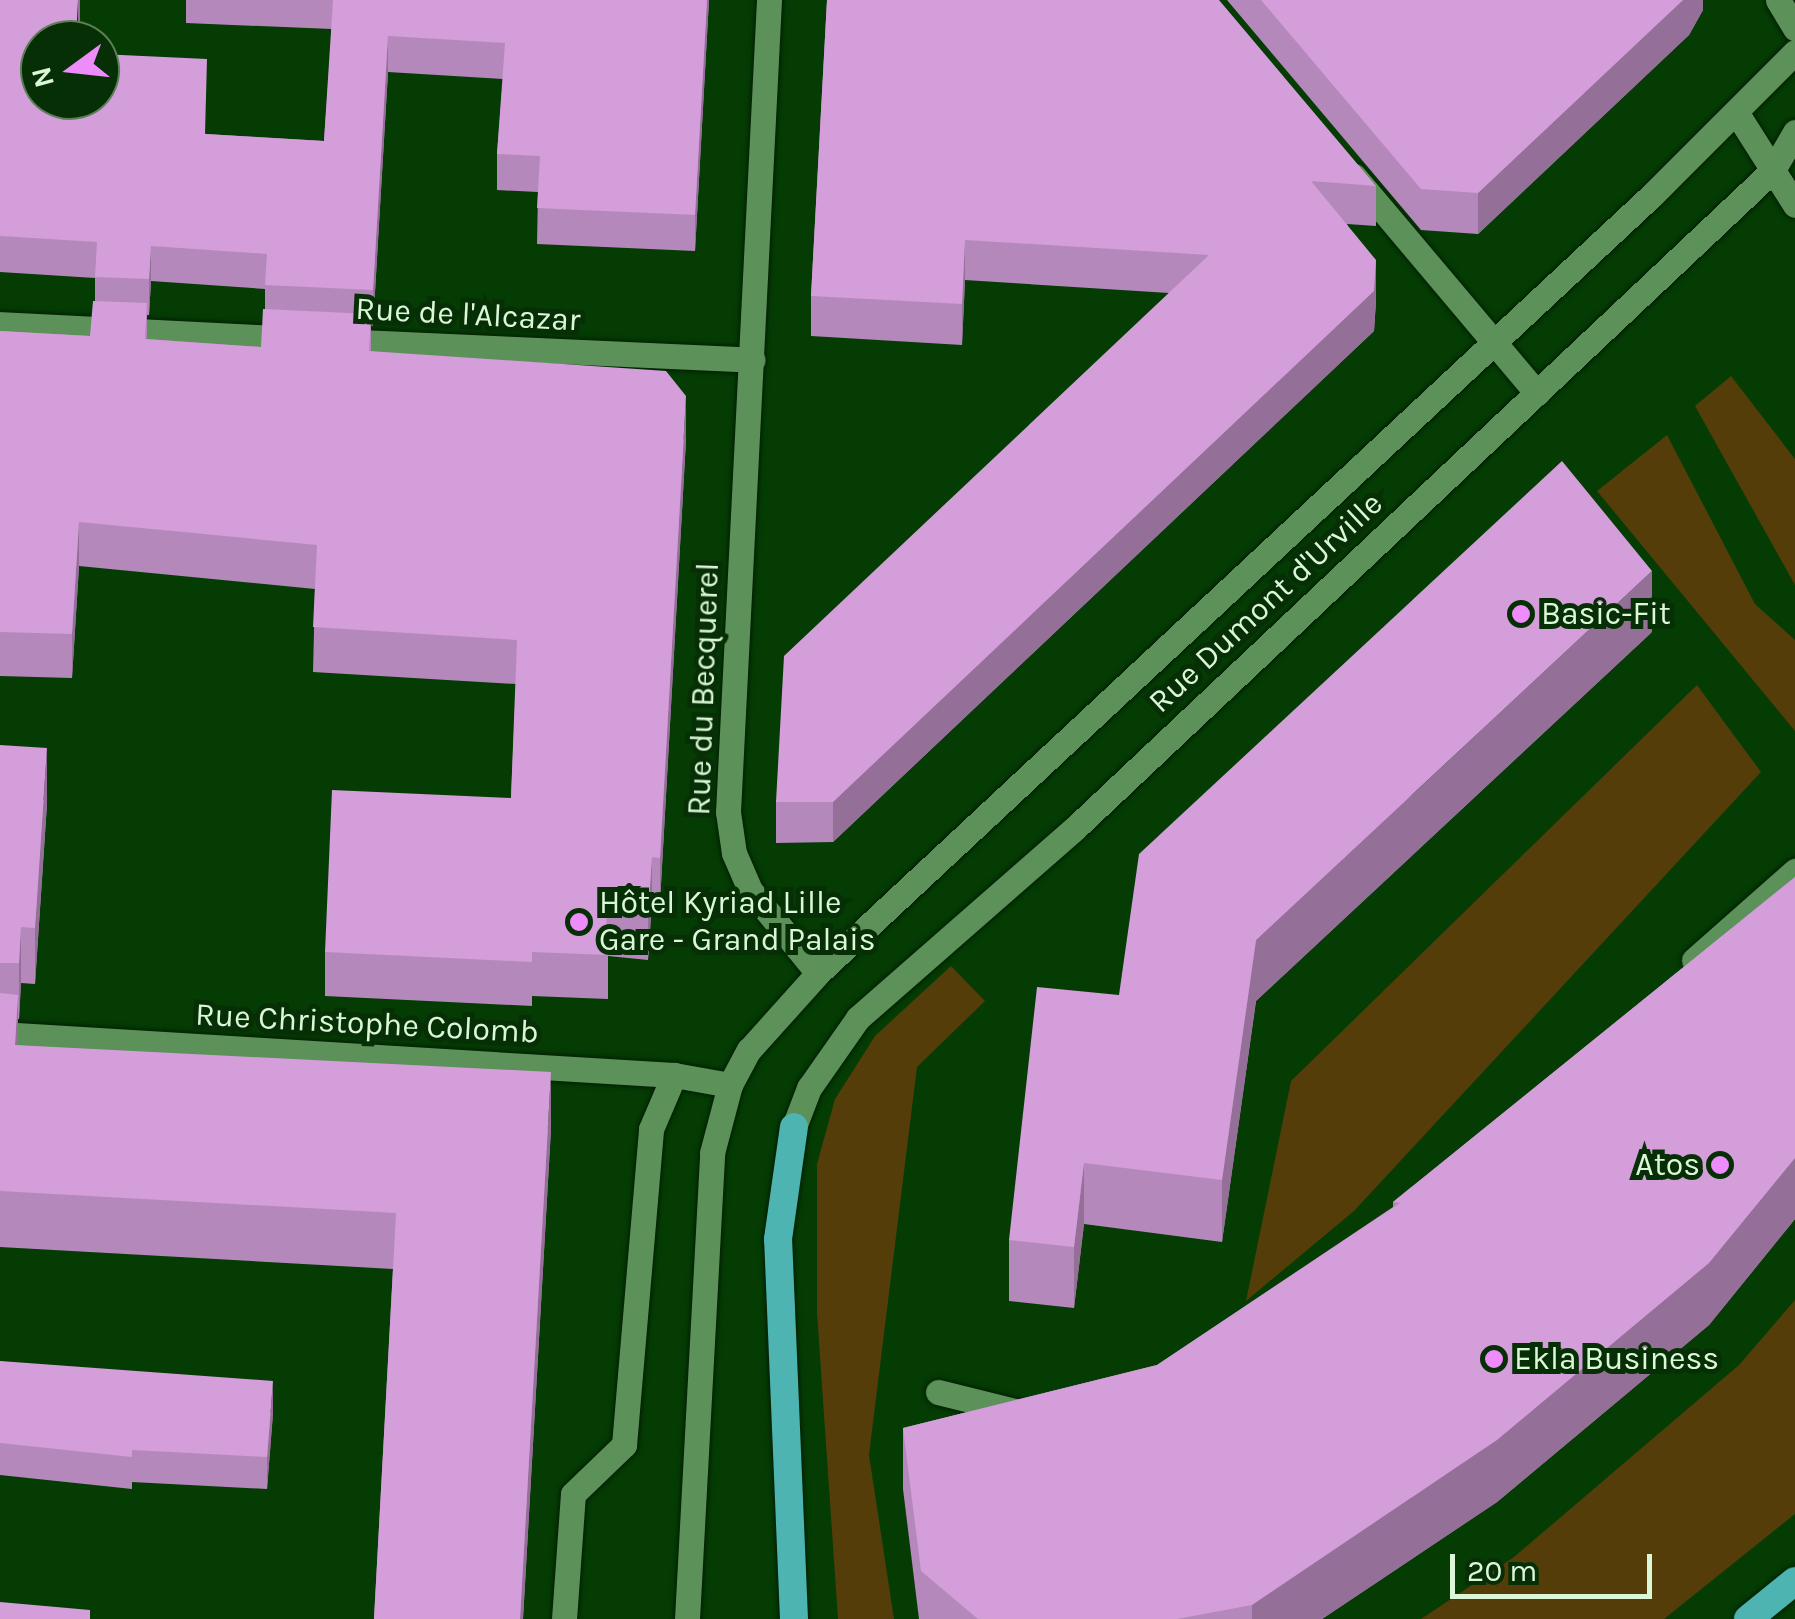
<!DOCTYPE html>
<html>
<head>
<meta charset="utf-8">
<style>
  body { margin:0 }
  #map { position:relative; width:1795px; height:1619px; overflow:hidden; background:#043c04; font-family:Karla,sans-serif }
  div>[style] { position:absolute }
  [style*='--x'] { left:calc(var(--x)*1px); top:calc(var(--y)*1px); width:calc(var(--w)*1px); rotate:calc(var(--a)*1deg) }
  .green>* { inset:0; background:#543d08 }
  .roads { filter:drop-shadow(0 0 2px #041e04) drop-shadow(0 0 2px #041e04) }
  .service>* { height:25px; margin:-12.5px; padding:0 12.5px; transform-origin:12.5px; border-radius:12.5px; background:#5c9159 }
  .pedestrian>* { height:25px; margin:-12.5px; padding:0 12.5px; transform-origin:12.5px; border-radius:12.5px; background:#5c9159 }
  .minor>* { height:25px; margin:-12.5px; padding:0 12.5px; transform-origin:12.5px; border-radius:12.5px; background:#5c9159 }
  .tertiary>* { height:25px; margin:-12.5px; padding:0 12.5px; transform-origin:12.5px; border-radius:12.5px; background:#5c9159 }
  .trunk>* { height:28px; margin:-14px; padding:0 14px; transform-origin:14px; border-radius:14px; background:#4db4b1 }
  .wall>* { inset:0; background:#b588bb }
  .shaded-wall>* { inset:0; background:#946f98; transform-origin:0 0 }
  .building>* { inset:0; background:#d39ed9 }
  .dots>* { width:28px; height:28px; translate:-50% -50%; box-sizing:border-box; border:5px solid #072f06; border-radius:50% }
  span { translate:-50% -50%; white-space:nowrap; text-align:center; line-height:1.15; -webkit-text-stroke:10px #072f06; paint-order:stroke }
  .street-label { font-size:32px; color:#dbf7d8 }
  .poi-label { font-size:32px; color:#dbf7d8 }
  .left { translate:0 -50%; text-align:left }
  .right { translate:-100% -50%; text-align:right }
  .north { position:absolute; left:20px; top:20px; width:100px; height:100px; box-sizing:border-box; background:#072f06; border:2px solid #5c7f5a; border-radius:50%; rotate:255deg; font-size:28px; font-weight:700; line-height:40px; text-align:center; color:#dbf7d8 }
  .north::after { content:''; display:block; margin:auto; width:35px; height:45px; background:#ed8cfa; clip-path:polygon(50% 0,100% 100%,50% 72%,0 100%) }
  .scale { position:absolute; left:1450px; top:1554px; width:202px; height:45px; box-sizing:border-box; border:5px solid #dbf7d8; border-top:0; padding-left:12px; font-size:30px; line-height:35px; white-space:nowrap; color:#dbf7d8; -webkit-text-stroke:8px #072f06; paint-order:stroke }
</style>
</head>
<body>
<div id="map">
  <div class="green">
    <div style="clip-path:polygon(1731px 376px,1795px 459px,1795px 585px,1695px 406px)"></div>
    <div style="clip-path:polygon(1667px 435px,1755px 604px,1795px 640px,1795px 731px,1597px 491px)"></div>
    <div style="clip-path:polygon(1697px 685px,1761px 772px,1354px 1211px,1246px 1301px,1291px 1081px)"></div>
    <div style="clip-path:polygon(951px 966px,985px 1001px,917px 1067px,869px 1455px,894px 1619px,838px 1619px,817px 1313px,817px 1164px,835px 1099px,875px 1036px)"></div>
    <div style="clip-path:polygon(1795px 1300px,1795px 1514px,1664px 1619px,1421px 1619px,1514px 1557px,1739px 1365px)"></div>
  </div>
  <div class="roads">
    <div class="service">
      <div style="--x:1694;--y:960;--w:135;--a:-41.4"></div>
      <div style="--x:938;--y:1392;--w:88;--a:13.9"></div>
    </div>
    <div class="pedestrian">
      <div style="--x:564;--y:1619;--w:125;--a:-85.9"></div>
      <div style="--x:573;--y:1494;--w:71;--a:-43.9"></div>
      <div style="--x:624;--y:1445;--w:317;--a:-85.1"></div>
      <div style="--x:651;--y:1129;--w:59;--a:-66.9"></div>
    </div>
    <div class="minor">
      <div style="--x:769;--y:0;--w:813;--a:92.89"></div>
      <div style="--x:728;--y:812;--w:41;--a:81.7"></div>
      <div style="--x:734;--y:853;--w:40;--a:66.6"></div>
      <div style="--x:750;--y:890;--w:107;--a:50.7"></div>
      <div style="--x:0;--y:324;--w:294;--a:2.9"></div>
      <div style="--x:339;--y:341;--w:414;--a:2.6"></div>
      <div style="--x:0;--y:1034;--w:675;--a:3.48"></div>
      <div style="--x:674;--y:1075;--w:57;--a:10.1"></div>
    </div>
    <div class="tertiary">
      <div style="--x:1778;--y:0;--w:33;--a:59"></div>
      <div style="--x:1736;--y:112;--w:110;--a:57.6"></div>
      <div style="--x:1354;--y:176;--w:284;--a:49.9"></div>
      <div style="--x:794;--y:1127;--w:42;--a:-69"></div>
      <div style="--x:809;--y:1088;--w:85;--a:-55"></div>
      <div style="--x:858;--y:1018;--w:287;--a:-41.2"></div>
      <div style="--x:1074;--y:829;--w:961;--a:-43.31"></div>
      <div style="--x:1773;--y:170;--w:44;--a:-59.9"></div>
      <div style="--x:687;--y:1619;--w:467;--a:-86.9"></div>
      <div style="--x:712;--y:1153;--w:70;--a:-75.2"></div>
      <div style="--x:730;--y:1085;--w:40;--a:-62"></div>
      <div style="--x:749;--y:1050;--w:103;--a:-48.1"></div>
      <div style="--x:818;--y:973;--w:1142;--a:-43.01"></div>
      <div style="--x:1653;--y:194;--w:201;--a:-45"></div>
    </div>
    <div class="trunk">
      <div style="--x:794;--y:1619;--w:380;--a:-92.4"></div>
      <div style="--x:778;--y:1239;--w:113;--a:-81.9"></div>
      <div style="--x:1748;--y:1619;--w:60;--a:-39"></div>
    </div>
  </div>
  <div class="wall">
    <div style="clip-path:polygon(evenodd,0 0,40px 40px,206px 134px,324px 141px,332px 29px,186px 23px,186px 0,709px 0,695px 251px,537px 244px,538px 192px,497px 190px,497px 154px,503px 79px,388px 72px,373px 326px,371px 325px,371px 351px,686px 440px,660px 902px,652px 901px,648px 960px,608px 956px,608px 999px,532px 996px,532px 1006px,325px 996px,325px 952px,511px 798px,516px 684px,313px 672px,315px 589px,79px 566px,72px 678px,0 676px,0 331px,90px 336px,95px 301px,95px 278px,0 272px,0 0,151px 281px,265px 289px,265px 309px,261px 347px,147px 339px,147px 315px,149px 315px,151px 281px)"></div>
    <div style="clip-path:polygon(827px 0,1376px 186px,1376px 226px,1347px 224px,1376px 301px,1374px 331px,833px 842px,776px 843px,776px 802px,1169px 293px,965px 280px,962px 345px,811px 336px,811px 296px)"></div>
    <div style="clip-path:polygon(1227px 0,1703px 0,1703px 10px,1689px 35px,1478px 234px,1421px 230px)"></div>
    <div style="clip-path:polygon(1652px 632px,1256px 1001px,1222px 1242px,1084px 1224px,1074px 1308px,1009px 1301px,1009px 1240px,1119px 995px)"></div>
    <div style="clip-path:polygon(0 745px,47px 804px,35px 984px,21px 983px,19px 1019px,18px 1019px,18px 1045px,551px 1129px,523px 1619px,374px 1619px,393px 1269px,0 1247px)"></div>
    <div style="clip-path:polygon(1795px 877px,1795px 1219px,1709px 1325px,1497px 1502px,1322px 1619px,919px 1619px,903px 1489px,903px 1428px,1157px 1365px,1393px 1207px,1393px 1202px)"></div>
    <div style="clip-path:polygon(0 1361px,273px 1413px,267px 1489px,132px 1482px,132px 1489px,0 1475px)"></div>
  </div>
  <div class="shaded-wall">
    <div style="left:78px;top:0;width:2px;height:40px"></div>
    <div style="clip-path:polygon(707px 0,709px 0,695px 251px,695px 215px)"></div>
    <div style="clip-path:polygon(1683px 0,1703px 0,1703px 10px,1689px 35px,1478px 234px,1478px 193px)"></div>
    <div style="clip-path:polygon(388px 36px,388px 72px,373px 326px,373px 290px)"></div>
    <div style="clip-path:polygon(965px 240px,965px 280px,962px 345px,962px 304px)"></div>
    <div style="clip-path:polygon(151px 246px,151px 281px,149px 315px,149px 279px)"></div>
    <div style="clip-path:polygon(1376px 260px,1376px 301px,1374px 331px,833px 842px,833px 802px)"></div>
    <div style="clip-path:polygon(686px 396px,686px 440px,660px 902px,660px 858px)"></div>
    <div style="clip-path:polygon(79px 522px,79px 566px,72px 678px,72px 634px)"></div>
    <div style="clip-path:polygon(1652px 571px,1652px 632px,1256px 1001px,1222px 1242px,1222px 1180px,1256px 940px)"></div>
    <div style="clip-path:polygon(47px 748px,47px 804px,35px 984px,35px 928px)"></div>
    <div style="clip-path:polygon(652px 857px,652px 901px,648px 960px,648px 915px)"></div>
    <div style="clip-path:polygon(21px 927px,21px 983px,19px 1019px,19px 963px)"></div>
    <div style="clip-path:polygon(18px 995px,18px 1051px,15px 1045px)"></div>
    <div style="clip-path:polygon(551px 1072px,551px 1129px,523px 1619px,520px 1619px)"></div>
    <div style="clip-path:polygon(1795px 1158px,1795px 1219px,1709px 1325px,1497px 1502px,1322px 1619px,1252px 1619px,1252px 1605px)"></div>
    <div style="clip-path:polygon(1084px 1163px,1084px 1224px,1074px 1308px,1074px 1247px)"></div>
    <div style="clip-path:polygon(273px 1381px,273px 1413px,267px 1489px,267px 1457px)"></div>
  </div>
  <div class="building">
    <div style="clip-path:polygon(0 0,78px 0,76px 40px,40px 40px,40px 100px,100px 100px,100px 54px,207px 59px,205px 134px,324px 141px,333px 0,707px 0,695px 215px,537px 208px,540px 156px,497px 154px,505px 43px,388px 36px,373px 290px,265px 285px,267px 254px,151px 246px,149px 279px,95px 277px,97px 242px,0 236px)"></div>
    <div style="clip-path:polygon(827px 0,1219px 0,1376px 186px,1311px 181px,1376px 260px,1374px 291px,833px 802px,776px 802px,784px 656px,1209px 255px,965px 240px,962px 304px,811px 296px)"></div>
    <div style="clip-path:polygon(1261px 0,1683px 0,1478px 193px,1421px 189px)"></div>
    <div style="clip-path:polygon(93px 301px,147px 303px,145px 339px,261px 347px,263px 309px,371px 314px,369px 351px,666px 371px,686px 396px,660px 858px,652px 857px,648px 915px,606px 911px,608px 955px,532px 952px,532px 962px,325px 952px,332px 790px,511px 798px,517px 640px,313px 627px,317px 545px,79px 522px,72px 634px,0 632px,0 331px,90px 336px)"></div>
    <div style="clip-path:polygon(1562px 461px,1652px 571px,1256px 940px,1222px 1180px,1084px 1163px,1074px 1247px,1009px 1240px,1037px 987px,1119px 995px,1139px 854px)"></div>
    <div style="clip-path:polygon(0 745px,47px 748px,35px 928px,21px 927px,19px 963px,0 963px)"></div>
    <div style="clip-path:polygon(1795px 877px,1795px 1158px,1709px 1263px,1497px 1440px,1252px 1605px,1177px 1619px,978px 1619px,921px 1571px,903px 1428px,1157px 1365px,1400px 1203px,1393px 1202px)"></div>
    <div style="clip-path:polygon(0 993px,18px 995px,15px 1045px,551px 1072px,520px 1619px,374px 1619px,396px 1213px,0 1191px)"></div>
    <div style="clip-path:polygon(0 1361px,273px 1381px,267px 1457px,132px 1450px,132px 1457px,0 1443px)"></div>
    <div style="clip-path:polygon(0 1602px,90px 1610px,90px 1619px,0 1619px)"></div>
  </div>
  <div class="dots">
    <div style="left:1521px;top:614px;background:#ed8cfa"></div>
    <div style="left:579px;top:922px;background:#ed8cfa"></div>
    <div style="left:1720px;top:1165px;background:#ed8cfa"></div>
    <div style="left:1494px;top:1359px;background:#ed8cfa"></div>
  </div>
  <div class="street-label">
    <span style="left:468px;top:315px;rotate:3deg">Rue de l'Alcazar</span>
    <span style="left:1266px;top:603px;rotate:-43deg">Rue Dumont d'Urville</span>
    <span style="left:704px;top:689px;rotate:-88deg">Rue du Becquerel</span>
    <span style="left:367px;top:1024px;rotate:3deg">Rue Christophe Colomb</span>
  </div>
  <div class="poi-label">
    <span class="left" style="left:1541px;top:614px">Basic-Fit</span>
    <span class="left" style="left:599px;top:922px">Hôtel Kyriad Lille<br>Gare - Grand Palais</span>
    <span class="right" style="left:1700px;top:1165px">Atos</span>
    <span class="left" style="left:1514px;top:1359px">Ekla Business</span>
  </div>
  <div class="north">N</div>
  <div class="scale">20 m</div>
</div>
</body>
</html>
